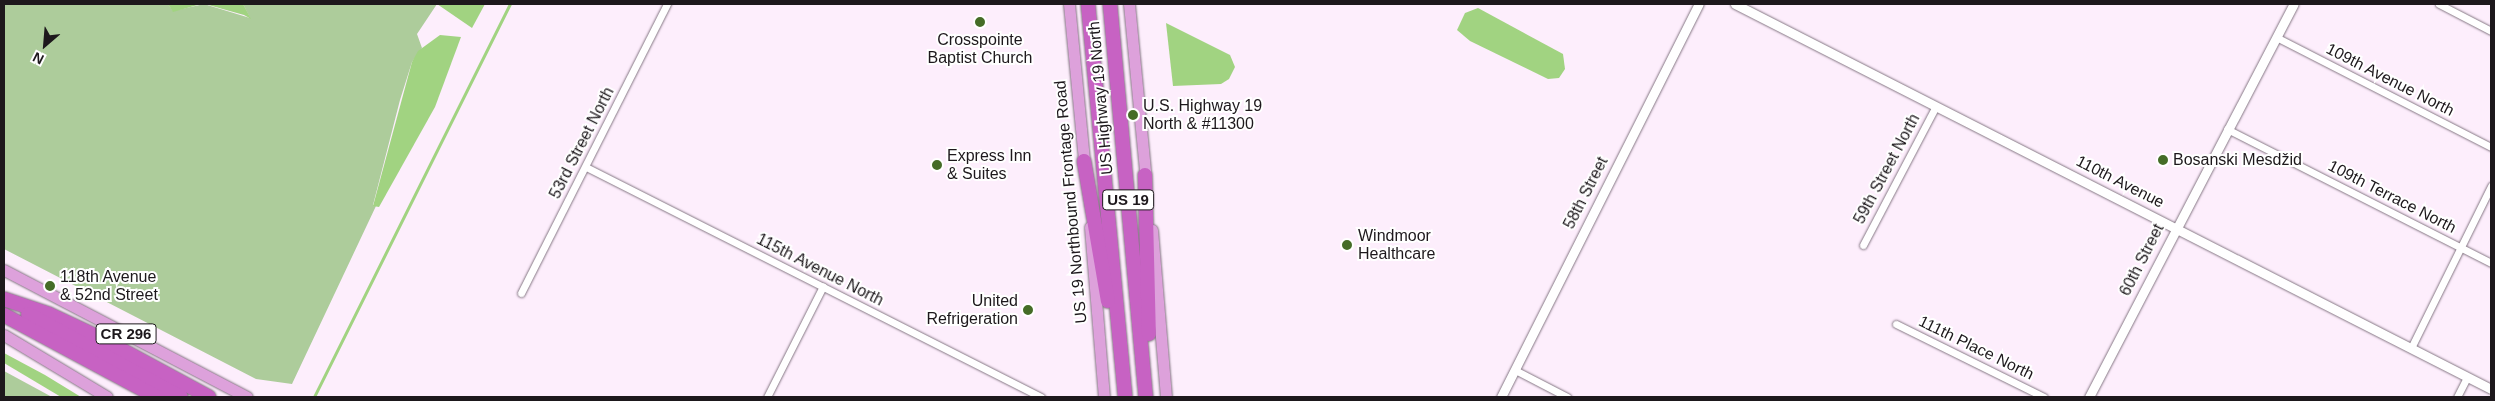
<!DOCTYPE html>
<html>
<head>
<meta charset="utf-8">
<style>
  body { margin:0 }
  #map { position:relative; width:2495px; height:401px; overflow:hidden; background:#fdeefc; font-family:Helvetica,sans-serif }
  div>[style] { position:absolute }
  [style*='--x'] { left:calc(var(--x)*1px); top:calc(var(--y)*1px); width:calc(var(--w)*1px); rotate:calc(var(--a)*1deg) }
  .green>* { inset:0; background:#adcc9b }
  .water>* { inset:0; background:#a1d381 }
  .stream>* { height:2.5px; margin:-1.25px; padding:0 1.25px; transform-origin:1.25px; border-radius:1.25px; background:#a1d381 }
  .roads { filter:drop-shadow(0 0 1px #857784) drop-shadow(0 0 1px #857784) }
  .minor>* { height:7px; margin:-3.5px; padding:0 3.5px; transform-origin:3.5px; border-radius:3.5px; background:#fff }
  .tertiary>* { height:9px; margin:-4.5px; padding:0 4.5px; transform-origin:4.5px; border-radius:4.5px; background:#fff }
  .primary>* { height:11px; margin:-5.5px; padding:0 5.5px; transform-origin:5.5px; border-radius:5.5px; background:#dda1db }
  .motorway>* { height:14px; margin:-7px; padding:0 7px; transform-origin:7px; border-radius:7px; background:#c762c3 }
  .dots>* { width:14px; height:14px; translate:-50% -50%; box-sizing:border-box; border:2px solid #fff; border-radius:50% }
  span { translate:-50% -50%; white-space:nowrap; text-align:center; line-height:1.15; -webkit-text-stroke:4px #fff; paint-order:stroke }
  .shield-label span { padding:1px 4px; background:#fff; border:1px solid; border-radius:4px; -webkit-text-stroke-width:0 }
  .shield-label { font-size:15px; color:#1d181c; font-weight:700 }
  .poi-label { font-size:16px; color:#1d181c }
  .left { translate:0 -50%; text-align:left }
  .right { translate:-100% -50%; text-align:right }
  .street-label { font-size:16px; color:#1d181c }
  .frame { position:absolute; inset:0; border:5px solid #1d181c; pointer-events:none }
  .north { position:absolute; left:20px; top:20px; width:50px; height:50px; -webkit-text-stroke:4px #fff; paint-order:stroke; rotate:207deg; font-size:14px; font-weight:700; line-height:20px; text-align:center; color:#1d181c }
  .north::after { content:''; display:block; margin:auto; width:18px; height:22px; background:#1d181c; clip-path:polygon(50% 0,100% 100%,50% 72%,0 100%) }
</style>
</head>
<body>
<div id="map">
  <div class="green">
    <div style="clip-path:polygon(4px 4px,168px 4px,173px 11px,204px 4px,250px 18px,243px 4px,437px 4px,417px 34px,422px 48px,412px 62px,400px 100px,373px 205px,376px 206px,292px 384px,256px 379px,4px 249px)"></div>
    <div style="clip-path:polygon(4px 371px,52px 397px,4px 397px)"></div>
  </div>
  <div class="water">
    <div style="clip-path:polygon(168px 4px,201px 4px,173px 12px)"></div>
    <div style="clip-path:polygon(205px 4px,243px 4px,251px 19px,244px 15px)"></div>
    <div style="clip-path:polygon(437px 4px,485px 4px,472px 28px)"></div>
    <div style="clip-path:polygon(1478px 8px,1563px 54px,1565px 69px,1559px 78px,1548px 79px,1470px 41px,1457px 30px,1465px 13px)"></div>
    <div style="clip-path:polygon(1166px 23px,1230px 55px,1235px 67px,1229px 79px,1221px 84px,1173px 86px)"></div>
    <div style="clip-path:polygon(440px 35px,461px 37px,435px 107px,379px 207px,373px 206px,412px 62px,418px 51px)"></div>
    <div style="clip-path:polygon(4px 353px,45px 375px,81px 397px,61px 397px,4px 363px)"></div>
  </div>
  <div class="stream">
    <div style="--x:314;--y:397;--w:439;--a:-63.5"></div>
  </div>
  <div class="roads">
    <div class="minor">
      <div style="--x:2439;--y:4;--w:59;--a:27.4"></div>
      <div style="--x:2276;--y:37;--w:242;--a:27.1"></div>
      <div style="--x:2227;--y:129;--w:296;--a:26.9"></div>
      <div style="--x:586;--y:167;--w:510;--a:26.82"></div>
      <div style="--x:1863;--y:245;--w:157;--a:-62.3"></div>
      <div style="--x:521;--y:293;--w:324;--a:-63.2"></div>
      <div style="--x:1896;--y:324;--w:165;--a:26.3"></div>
      <div style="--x:2411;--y:348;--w:181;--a:-63.7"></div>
      <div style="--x:1515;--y:370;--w:59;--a:27.4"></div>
      <div style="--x:767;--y:397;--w:124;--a:-63.2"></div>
      <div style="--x:2457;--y:397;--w:22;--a:-63"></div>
    </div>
    <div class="tertiary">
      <div style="--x:1735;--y:4;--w:848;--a:26.99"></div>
      <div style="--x:1501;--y:397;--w:440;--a:-63.3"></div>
      <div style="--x:2089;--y:397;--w:443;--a:-62.5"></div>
    </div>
    <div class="primary">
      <div style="--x:1069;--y:4;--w:166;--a:84.5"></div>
      <div style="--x:1129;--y:4;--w:178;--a:84.5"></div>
      <div style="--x:1090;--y:227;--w:171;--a:85.3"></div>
      <div style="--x:1152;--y:230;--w:168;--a:85.2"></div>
      <div style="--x:4;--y:270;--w:274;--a:27.6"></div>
      <div style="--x:4;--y:335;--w:120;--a:31"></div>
    </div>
    <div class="motorway">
      <div style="--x:1088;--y:4;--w:395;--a:84.6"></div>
      <div style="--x:1110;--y:4;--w:395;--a:84.8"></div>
      <div style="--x:1084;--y:161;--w:142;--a:80.3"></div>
      <div style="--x:1145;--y:175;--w:159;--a:88.6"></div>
      <div style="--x:4;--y:299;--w:47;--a:18.4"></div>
      <div style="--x:49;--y:314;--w:54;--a:25.1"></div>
      <div style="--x:98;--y:337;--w:126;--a:28.4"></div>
      <div style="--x:28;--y:314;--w:174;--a:28.5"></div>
      <div style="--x:4;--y:315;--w:174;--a:28.2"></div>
    </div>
  </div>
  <div class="dots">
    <div style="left:980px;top:22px;background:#456c27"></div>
    <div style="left:1133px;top:115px;background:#456c27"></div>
    <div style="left:2163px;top:160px;background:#456c27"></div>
    <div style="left:937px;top:165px;background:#456c27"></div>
    <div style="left:1347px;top:245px;background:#456c27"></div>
    <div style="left:50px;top:286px;background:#456c27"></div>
    <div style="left:1028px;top:310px;background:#456c27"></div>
  </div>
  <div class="shield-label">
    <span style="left:1128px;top:200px">US 19</span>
    <span style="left:126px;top:334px">CR 296</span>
  </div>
  <div class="poi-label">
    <span style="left:980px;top:49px">Crosspointe<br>Baptist Church</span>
    <span class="left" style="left:1143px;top:115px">U.S. Highway 19<br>North &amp; #11300</span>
    <span class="left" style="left:947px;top:165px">Express Inn<br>&amp; Suites</span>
    <span class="left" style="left:2173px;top:160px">Bosanski Mesdžid</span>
    <span class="left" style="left:1358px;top:245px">Windmoor<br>Healthcare</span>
    <span class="left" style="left:60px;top:286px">118th Avenue<br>&amp; 52nd Street</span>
    <span class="right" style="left:1018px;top:310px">United<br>Refrigeration</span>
  </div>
  <div class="street-label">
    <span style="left:2390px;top:80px;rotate:27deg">109th Avenue North</span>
    <span style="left:1101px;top:98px;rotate:-95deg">US Highway 19 North</span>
    <span style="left:582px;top:143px;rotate:-63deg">53rd Street North</span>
    <span style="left:1887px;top:169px;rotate:-62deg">59th Street North</span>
    <span style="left:2120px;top:182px;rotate:27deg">110th Avenue</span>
    <span style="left:1586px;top:193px;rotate:-63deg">58th Street</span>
    <span style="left:2392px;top:197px;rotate:27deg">109th Terrace North</span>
    <span style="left:1071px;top:202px;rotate:-95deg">US 19 Northbound Frontage Road</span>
    <span style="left:2142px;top:260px;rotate:-63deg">60th Street</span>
    <span style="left:820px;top:270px;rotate:27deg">115th Avenue North</span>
    <span style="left:1976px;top:348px;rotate:26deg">111th Place North</span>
  </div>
  <div class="frame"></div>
  <div class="north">N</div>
</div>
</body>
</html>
